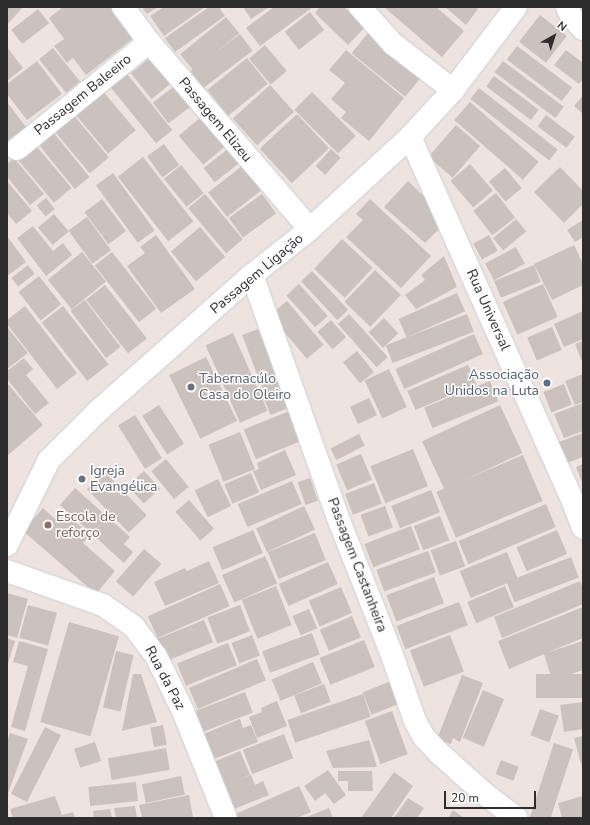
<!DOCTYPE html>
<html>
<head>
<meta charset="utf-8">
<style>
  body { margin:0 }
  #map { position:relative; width:590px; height:825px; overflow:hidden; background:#efe3df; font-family:"Nunito Sans",sans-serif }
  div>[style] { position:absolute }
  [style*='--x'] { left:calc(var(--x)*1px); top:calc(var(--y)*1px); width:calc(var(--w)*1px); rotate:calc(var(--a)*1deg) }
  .building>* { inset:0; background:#cbc1bd; transform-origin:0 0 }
  .roads { filter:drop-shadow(0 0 1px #cad2db) drop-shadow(0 0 1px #cad2db) }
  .minor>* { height:22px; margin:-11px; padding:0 11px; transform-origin:11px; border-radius:11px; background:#fff }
  .dots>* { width:11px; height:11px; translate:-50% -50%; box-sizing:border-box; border:2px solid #fff; border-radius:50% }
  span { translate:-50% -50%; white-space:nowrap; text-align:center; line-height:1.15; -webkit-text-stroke:3px #fff; paint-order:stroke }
  .street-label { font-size:14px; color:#2d2d2d }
  .service-label { font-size:14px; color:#4e5e75 }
  .right { translate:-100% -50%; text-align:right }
  .worship-label { font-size:14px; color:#5b616d }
  .left { translate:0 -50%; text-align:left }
  .education-label { font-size:14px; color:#785e54 }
  .frame { position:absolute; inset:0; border:8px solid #2d2d2d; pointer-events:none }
  .north { position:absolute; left:534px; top:16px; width:40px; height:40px; -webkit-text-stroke:3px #fff; paint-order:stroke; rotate:39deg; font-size:11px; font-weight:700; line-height:16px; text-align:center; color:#2d2d2d }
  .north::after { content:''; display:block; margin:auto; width:14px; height:18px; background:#2d2d2d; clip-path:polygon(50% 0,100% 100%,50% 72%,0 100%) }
  .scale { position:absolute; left:444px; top:791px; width:92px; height:18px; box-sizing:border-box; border:2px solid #2d2d2d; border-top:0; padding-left:5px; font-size:12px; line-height:14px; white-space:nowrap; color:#2d2d2d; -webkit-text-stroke:3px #fff; paint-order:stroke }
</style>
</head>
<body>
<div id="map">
  <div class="building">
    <div style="clip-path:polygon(7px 7px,23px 7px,7px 25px)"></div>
    <div style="clip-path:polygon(63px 7px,112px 7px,135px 37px,86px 75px,73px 58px,67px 63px,54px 46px,64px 39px,49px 18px)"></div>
    <div style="clip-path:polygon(142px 7px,158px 7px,147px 14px)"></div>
    <div style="clip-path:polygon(164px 7px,205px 7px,164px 36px,150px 16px)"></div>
    <div style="clip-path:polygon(209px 7px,219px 7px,225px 16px,175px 52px,165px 38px)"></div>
    <div style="clip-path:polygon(243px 7px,269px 7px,251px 19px)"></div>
    <div style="clip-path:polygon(274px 7px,313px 7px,260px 46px,246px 28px)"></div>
    <div style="clip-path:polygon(320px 7px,344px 7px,365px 27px,348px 45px,315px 13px)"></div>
    <div style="clip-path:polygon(384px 7px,436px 7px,464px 31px,442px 57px)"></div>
    <div style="clip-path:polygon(445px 7px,476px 7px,478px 9px,466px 25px)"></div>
    <div style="left:38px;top:9px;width:18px;height:34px;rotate:52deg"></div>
    <div style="left:310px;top:12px;width:23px;height:32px;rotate:52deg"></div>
    <div style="left:540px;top:15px;width:34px;height:34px;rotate:38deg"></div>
    <div style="left:226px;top:17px;width:21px;height:59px;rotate:51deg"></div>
    <div style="left:368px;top:33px;width:69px;height:26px;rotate:39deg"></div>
    <div style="left:240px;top:34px;width:21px;height:62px;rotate:53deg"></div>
    <div style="left:265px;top:45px;width:34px;height:21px;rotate:50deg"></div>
    <div style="left:517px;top:46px;width:69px;height:17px;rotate:37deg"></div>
    <div style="clip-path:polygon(7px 47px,23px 68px,7px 81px)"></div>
    <div style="left:53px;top:48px;width:43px;height:18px;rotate:51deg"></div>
    <div style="clip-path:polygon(346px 50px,404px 98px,369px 141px,341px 118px,346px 112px,331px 99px,345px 83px,329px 70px)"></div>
    <div style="clip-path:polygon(566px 50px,583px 63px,583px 79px,579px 84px,554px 65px)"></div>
    <div style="left:151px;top:57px;width:33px;height:26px;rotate:51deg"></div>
    <div style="left:247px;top:58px;width:33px;height:51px;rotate:51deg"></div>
    <div style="clip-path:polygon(37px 61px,62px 94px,27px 120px,7px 94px,7px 84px)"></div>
    <div style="left:503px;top:61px;width:76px;height:14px;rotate:37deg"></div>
    <div style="left:127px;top:74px;width:72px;height:21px;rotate:51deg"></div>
    <div style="left:494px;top:76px;width:56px;height:13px;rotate:37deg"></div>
    <div style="left:176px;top:85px;width:26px;height:29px;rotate:53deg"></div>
    <div style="left:270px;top:85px;width:36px;height:50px;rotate:48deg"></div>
    <div style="left:479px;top:88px;width:100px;height:14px;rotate:38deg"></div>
    <div style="left:101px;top:89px;width:54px;height:36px;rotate:50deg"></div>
    <div style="left:312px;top:92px;width:62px;height:25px;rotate:45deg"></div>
    <div style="clip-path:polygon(583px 95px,583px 114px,574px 106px)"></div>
    <div style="clip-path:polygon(7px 102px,26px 127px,7px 141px)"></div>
    <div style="left:470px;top:102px;width:91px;height:24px;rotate:41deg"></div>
    <div style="left:71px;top:112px;width:59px;height:25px;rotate:50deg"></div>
    <div style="left:297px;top:114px;width:47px;height:51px;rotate:47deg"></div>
    <div style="left:546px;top:115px;width:36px;height:14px;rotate:37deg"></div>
    <div style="left:201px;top:117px;width:38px;height:29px;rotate:50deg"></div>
    <div style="left:456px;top:125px;width:32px;height:42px;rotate:41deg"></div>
    <div style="left:53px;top:132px;width:58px;height:19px;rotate:51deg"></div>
    <div style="left:33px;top:142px;width:60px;height:23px;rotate:50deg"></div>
    <div style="left:164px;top:144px;width:26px;height:21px;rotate:54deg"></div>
    <div style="left:228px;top:149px;width:18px;height:31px;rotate:52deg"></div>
    <div style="left:331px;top:149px;width:13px;height:23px;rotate:42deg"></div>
    <div style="left:143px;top:157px;width:82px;height:32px;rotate:52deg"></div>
    <div style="clip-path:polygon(14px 158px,44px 194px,30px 205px,7px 177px,7px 164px)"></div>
    <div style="left:470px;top:164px;width:35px;height:26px;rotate:49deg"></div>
    <div style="left:181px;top:165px;width:36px;height:22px;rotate:51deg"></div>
    <div style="left:242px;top:166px;width:31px;height:43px;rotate:52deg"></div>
    <div style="clip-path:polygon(560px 167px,583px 191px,583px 204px,564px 223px,534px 192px)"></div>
    <div style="left:505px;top:168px;width:26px;height:21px;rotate:50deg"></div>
    <div style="left:113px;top:173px;width:71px;height:21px;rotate:54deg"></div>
    <div style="clip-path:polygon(7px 181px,32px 211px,16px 224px,7px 213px)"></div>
    <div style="clip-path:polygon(408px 181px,432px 204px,439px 229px,425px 243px,384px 207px)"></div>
    <div style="left:496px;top:193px;width:31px;height:29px;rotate:52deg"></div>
    <div style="left:205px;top:194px;width:59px;height:22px;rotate:50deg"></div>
    <div style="left:262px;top:194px;width:24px;height:41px;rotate:54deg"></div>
    <div style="left:46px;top:198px;width:14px;height:12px;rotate:51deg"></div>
    <div style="left:102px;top:199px;width:40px;height:22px;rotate:53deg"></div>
    <div style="clip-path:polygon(370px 199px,431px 256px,401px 288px,346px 237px,363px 220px,356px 214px)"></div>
    <div style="left:54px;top:214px;width:23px;height:21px;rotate:50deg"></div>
    <div style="left:87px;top:217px;width:41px;height:23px;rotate:54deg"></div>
    <div style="left:516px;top:219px;width:16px;height:30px;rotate:50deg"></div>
    <div style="clip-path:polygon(583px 220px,583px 237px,575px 242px,567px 230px)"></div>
    <div style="clip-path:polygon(33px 226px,53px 251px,63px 243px,72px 255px,46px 276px,17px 238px)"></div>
    <div style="left:200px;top:227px;width:39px;height:38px;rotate:50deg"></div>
    <div style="clip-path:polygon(156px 235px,195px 289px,161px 313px,127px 266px,145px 253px,140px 247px)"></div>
    <div style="left:489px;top:235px;width:18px;height:18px;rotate:61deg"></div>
    <div style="clip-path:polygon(7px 236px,26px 262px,7px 276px)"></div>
    <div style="left:342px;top:239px;width:42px;height:41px;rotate:43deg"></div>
    <div style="clip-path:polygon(574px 245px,583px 264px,583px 285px,552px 300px,534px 264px)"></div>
    <div style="left:516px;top:247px;width:19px;height:35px;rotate:62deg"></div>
    <div style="left:82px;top:252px;width:38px;height:44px;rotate:51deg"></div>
    <div style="left:112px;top:252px;width:72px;height:22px;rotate:52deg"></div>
    <div style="clip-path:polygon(444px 256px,457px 287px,416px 309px,405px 295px,425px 280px,421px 275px)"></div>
    <div style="left:28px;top:265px;width:11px;height:21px;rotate:52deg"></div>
    <div style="left:534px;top:265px;width:18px;height:43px;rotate:68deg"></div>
    <div style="left:375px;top:270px;width:36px;height:44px;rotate:44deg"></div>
    <div style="left:312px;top:271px;width:53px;height:15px;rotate:47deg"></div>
    <div style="left:39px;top:276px;width:36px;height:26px;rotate:52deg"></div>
    <div style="left:299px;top:284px;width:43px;height:17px;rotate:48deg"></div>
    <div style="left:543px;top:284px;width:36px;height:44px;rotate:66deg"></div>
    <div style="left:105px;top:285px;width:68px;height:24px;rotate:52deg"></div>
    <div style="left:457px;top:293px;width:20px;height:64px;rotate:66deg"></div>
    <div style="left:85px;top:300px;width:59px;height:18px;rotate:53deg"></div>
    <div style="left:287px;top:301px;width:57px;height:22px;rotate:50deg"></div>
    <div style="clip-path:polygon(25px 306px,77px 373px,57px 389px,7px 324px,7px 320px)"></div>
    <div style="left:63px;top:306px;width:74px;height:27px;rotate:52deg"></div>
    <div style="clip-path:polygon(583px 311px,583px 339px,564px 347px,554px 324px)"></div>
    <div style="left:349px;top:314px;width:58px;height:15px;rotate:48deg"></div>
    <div style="left:467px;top:314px;width:19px;height:87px;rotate:69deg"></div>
    <div style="left:384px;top:318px;width:21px;height:21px;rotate:47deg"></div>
    <div style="left:331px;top:320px;width:23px;height:18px;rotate:49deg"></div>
    <div style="clip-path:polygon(7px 327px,28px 353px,7px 369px)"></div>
    <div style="left:552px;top:327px;width:25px;height:27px;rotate:67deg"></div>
    <div style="left:258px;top:329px;width:66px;height:17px;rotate:69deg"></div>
    <div style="left:233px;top:333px;width:85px;height:30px;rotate:66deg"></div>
    <div style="left:474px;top:334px;width:22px;height:86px;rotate:66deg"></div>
    <div style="clip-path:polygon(583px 341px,583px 364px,575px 344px)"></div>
    <div style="left:357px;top:351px;width:27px;height:18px;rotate:51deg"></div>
    <div style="left:206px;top:357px;width:71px;height:41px;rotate:64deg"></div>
    <div style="clip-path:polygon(24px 358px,33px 369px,26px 375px,49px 403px,35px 414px,7px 379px,7px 371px)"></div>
    <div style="left:468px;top:365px;width:21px;height:66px;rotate:67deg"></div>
    <div style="left:389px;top:369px;width:42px;height:27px;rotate:65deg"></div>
    <div style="clip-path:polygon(583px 374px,583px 402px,575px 405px,565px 381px)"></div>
    <div style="left:490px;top:381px;width:22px;height:71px;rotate:68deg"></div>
    <div style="clip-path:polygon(7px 383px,43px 425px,7px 456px)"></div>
    <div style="left:564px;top:384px;width:22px;height:22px;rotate:69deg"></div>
    <div style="left:285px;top:392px;width:16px;height:22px;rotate:68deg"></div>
    <div style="left:369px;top:398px;width:19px;height:21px;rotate:65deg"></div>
    <div style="clip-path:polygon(583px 403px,583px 431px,564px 438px,554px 414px)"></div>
    <div style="left:159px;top:405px;width:46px;height:20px;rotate:57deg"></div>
    <div style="left:500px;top:405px;width:53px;height:86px;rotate:65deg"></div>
    <div style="left:292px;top:410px;width:32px;height:52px;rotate:68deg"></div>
    <div style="left:135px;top:415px;width:51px;height:20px;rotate:58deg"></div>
    <div style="left:240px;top:432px;width:40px;height:34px;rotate:68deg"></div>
    <div style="clip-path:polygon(583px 433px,583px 457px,564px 464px,556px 443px)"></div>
    <div style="left:359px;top:434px;width:13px;height:32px;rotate:63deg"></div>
    <div style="left:413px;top:449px;width:40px;height:46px;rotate:68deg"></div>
    <div style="clip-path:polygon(285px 450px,296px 475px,261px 490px,253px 471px,259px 469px,257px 463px)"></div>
    <div style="left:361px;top:454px;width:28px;height:27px;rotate:67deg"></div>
    <div style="left:523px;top:455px;width:50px;height:94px;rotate:67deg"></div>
    <div style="left:166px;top:459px;width:36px;height:19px;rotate:51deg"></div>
    <div style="clip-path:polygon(583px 464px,583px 485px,576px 467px)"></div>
    <div style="left:144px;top:471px;width:24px;height:22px;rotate:48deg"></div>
    <div style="left:105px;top:472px;width:60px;height:25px;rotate:46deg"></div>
    <div style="left:251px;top:473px;width:21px;height:29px;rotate:67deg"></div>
    <div style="left:310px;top:478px;width:24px;height:13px;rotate:71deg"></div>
    <div style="left:218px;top:479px;width:30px;height:26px;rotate:64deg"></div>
    <div style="left:292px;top:481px;width:25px;height:59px;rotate:67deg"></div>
    <div style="left:374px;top:483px;width:22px;height:31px;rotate:69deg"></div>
    <div style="clip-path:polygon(75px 488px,130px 537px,124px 544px,133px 552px,124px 563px,60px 505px)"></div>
    <div style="left:431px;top:490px;width:24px;height:43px;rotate:68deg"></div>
    <div style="left:189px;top:500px;width:38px;height:18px;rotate:49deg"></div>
    <div style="left:546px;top:504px;width:25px;height:95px;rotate:67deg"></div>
    <div style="left:304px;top:506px;width:26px;height:53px;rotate:65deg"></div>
    <div style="left:385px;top:506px;width:23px;height:26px;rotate:70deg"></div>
    <div style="clip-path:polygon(43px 508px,55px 519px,63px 511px,90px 535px,83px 543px,115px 571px,96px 594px,23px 531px)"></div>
    <div style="left:440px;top:516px;width:26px;height:28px;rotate:69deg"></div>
    <div style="left:411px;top:526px;width:25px;height:50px;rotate:69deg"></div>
    <div style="left:253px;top:530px;width:25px;height:44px;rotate:67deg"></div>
    <div style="left:557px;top:530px;width:26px;height:44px;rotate:67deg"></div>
    <div style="left:315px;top:533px;width:29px;height:51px;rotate:68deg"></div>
    <div style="left:456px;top:541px;width:27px;height:27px;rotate:70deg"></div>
    <div style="left:144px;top:549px;width:23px;height:43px;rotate:41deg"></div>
    <div style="left:428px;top:551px;width:23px;height:55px;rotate:70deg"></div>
    <div style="left:507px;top:552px;width:29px;height:51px;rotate:68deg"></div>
    <div style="left:265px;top:556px;width:30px;height:47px;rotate:66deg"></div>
    <div style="left:571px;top:557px;width:22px;height:69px;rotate:69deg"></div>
    <div style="clip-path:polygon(209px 561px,219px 583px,165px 606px,154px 582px,185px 568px,187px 571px)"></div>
    <div style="left:328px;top:562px;width:24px;height:54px;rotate:66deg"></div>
    <div style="left:434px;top:577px;width:28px;height:51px;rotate:69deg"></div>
    <div style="clip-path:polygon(580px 581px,583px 589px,583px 604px,502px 638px,494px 617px)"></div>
    <div style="left:220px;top:584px;width:24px;height:79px;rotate:66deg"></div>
    <div style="left:276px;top:586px;width:42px;height:37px;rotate:68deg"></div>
    <div style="left:505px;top:586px;width:23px;height:41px;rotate:67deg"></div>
    <div style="left:341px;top:587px;width:28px;height:35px;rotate:67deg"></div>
    <div style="clip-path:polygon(7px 593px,28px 599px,17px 638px,7px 635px)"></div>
    <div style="left:459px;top:602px;width:25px;height:67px;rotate:69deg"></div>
    <div style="left:28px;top:605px;width:30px;height:34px;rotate:15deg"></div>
    <div style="left:240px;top:605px;width:28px;height:35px;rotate:69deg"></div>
    <div style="clip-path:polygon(583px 607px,583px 638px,546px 653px,583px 641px,583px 670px,552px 680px,544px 654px,509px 669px,498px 641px)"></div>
    <div style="left:309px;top:609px;width:21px;height:18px;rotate:67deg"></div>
    <div style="left:352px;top:616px;width:23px;height:35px;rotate:67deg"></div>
    <div style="left:204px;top:620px;width:24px;height:51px;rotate:68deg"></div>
    <div style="left:69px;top:622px;width:52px;height:104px;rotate:16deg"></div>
    <div style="left:312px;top:633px;width:23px;height:53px;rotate:70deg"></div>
    <div style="left:252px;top:635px;width:22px;height:22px;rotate:69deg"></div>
    <div style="left:450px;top:635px;width:39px;height:43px;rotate:69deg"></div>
    <div style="clip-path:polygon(7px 638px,15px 641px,7px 667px)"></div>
    <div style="left:364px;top:640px;width:29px;height:48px;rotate:68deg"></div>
    <div style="clip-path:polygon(19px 641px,48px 649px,25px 731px,11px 727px,28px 666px,13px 662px)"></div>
    <div style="left:228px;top:643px;width:24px;height:55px;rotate:68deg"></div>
    <div style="left:116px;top:651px;width:18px;height:58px;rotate:13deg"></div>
    <div style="left:257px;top:659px;width:23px;height:74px;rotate:67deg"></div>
    <div style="left:313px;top:662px;width:23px;height:45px;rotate:67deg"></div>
    <div style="clip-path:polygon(133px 674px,141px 674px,157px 722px,122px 731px)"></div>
    <div style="left:583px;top:674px;width:24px;height:47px;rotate:90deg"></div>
    <div style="clip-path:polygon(462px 675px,483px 683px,460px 742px,453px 738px,451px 744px,437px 739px)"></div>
    <div style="left:396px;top:679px;width:24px;height:36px;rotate:68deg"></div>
    <div style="left:324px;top:684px;width:19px;height:32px;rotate:69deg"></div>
    <div style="left:483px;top:690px;width:23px;height:52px;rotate:23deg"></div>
    <div style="left:245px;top:692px;width:22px;height:54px;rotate:69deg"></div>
    <div style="left:363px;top:694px;width:24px;height:80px;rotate:71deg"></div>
    <div style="clip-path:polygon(277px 701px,287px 726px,257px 738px,249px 717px,262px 712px,261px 708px)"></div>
    <div style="clip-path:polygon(583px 702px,583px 729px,564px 732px,560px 705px)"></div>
    <div style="left:540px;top:709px;width:20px;height:28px;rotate:20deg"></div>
    <div style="left:392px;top:711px;width:46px;height:29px;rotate:70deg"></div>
    <div style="clip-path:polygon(240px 719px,243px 728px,251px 725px,258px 742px,211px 760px,201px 735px)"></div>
    <div style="left:163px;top:725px;width:20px;height:13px;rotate:79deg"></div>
    <div style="left:45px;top:727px;width:18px;height:75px;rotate:27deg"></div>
    <div style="clip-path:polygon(10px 733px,28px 739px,7px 796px,7px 742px)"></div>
    <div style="left:284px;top:734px;width:26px;height:44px;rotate:69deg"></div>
    <div style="clip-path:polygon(583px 736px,583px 763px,581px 764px,574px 738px)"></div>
    <div style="clip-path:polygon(369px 740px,377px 767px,333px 768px,326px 751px)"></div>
    <div style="left:95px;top:742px;width:20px;height:22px;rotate:72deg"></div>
    <div style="left:554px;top:743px;width:20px;height:78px;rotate:18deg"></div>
    <div style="left:166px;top:748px;width:22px;height:59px;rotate:80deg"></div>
    <div style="left:240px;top:751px;width:26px;height:31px;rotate:67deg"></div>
    <div style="left:501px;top:760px;width:19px;height:15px;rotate:21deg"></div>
    <div style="clip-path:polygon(328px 770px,346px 795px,334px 804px,325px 793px,315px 801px,304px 786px)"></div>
    <div style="clip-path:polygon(338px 771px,372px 771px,373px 791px,348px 791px,348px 781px,338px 781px)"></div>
    <div style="clip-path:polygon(394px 772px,413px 786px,391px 818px,361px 818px)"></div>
    <div style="clip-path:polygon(251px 775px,255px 785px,263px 781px,269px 795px,229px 811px,220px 787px)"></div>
    <div style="left:181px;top:776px;width:19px;height:40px;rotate:78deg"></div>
    <div style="left:136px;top:782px;width:19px;height:48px;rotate:84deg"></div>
    <div style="clip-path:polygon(299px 786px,311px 812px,297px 818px,234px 818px,233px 815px)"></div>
    <div style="clip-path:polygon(189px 795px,193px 817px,142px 818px,139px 805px)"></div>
    <div style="clip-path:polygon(55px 796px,62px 815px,73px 812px,75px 818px,13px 818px,10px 809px)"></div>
    <div style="clip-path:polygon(583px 796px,583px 818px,562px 818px,558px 803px)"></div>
    <div style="clip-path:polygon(408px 798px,424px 808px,417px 818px,394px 818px)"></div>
    <div style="clip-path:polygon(135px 806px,137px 818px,116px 818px,114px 808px)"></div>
    <div style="clip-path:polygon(329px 808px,333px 818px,304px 818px)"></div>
    <div style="clip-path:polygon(110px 809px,112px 818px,94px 818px,93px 811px)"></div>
    <div style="clip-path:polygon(453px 810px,464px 818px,448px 818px)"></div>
  </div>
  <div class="roads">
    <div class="minor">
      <div style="--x:123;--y:7;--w:44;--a:53.4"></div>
      <div style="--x:149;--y:42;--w:247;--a:49.3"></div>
      <div style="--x:360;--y:7;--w:50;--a:48.3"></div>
      <div style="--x:393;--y:44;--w:76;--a:37.5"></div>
      <div style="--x:567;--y:7;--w:10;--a:66"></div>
      <div style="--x:571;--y:16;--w:18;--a:47"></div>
      <div style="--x:410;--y:137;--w:391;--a:65.9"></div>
      <div style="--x:570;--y:494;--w:36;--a:69"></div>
      <div style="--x:17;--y:149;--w:170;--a:-39"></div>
      <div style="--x:252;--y:275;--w:263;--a:70.5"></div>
      <div style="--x:340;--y:523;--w:142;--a:68.5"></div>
      <div style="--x:392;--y:655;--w:70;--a:70.8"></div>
      <div style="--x:415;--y:721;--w:18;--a:61"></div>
      <div style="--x:424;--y:737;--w:21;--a:47"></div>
      <div style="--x:438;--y:752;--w:64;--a:41.9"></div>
      <div style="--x:486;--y:795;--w:38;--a:37"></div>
      <div style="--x:7;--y:545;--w:95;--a:-63.7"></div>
      <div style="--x:49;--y:460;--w:68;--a:-45"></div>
      <div style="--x:97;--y:412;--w:207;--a:-41.5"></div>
      <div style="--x:252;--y:275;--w:74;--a:-38.4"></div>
      <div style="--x:310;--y:229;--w:136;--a:-42.6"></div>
      <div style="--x:410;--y:137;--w:64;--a:-47.5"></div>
      <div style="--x:453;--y:90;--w:104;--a:-52.8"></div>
      <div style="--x:7;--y:571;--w:102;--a:19.5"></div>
      <div style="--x:103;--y:605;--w:38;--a:35"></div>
      <div style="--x:134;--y:627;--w:36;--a:53"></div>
      <div style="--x:156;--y:656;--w:61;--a:63.9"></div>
      <div style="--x:183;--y:711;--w:115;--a:68.1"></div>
    </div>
  </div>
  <div class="dots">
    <div style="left:547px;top:383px;background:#5c6f8a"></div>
    <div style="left:191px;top:387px;background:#6b7280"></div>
    <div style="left:82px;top:479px;background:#6b7280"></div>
    <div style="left:48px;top:525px;background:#8d6e63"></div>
  </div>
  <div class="street-label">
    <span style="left:83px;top:95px;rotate:-39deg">Passagem Baleeiro</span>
    <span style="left:215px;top:120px;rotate:50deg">Passagem Elizeu</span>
    <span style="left:257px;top:274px;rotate:-40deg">Passagem Ligação</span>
    <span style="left:488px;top:310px;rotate:66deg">Rua Universal</span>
    <span style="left:357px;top:565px;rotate:69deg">Passagem Castanheira</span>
    <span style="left:165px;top:678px;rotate:62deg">Rua da Paz</span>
  </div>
  <div class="service-label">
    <span class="right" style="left:539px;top:383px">Associação<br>Unidos na Luta</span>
  </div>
  <div class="worship-label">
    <span class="left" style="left:199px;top:387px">Tabernacúlo<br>Casa do Oleiro</span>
    <span class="left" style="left:90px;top:479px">Igreja<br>Evangélica</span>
  </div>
  <div class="education-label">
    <span class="left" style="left:56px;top:525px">Escola de<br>reforço</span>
  </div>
  <div class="frame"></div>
  <div class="north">N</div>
  <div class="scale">20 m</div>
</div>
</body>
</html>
